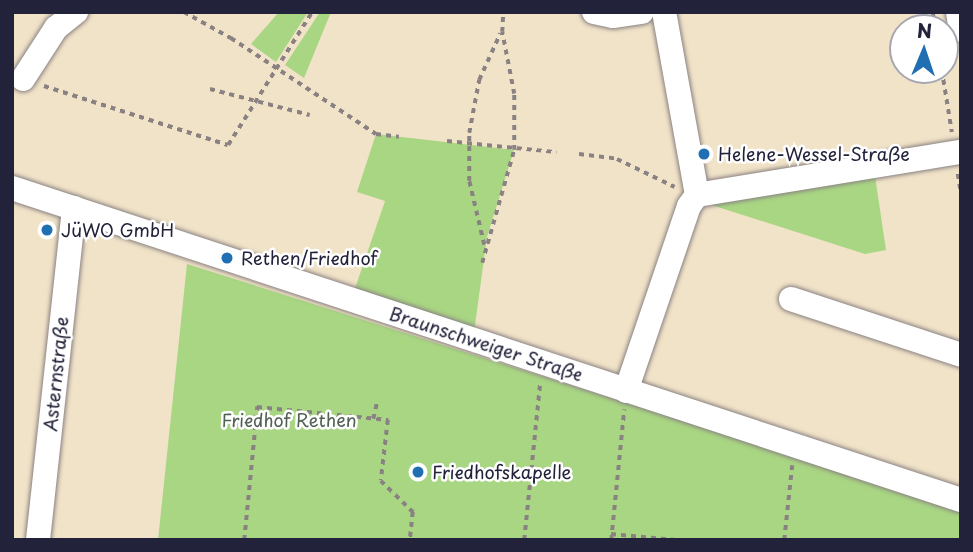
<!DOCTYPE html>
<html>
<head>
<meta charset="utf-8">
<style>
  body { margin:0 }
  #map { position:relative; width:973px; height:552px; overflow:hidden; background:#f1e3c8; font-family:"Playpen Sans",sans-serif }
  div>[style] { position:absolute }
  [style*='--x'] { left:calc(var(--x)*1px); top:calc(var(--y)*1px); width:calc(var(--w)*1px); rotate:calc(var(--a)*1deg) }
  .green>* { inset:0; background:#a9d683 }
  .path>* { height:3.5px; margin-top:-1.75px; transform-origin:0; background:repeating-linear-gradient(90deg,#8a8282 0 5px,transparent 0 10px) }
  .roads { filter:drop-shadow(0 0 2px #8a8282) drop-shadow(0 0 2px #8a8282) }
  .minor>* { height:24px; margin:-12px; padding:0 12px; transform-origin:12px; border-radius:12px; background:#fff }
  .dots>* { width:19px; height:19px; translate:-50% -50%; box-sizing:border-box; border:4px solid #fff; border-radius:50% }
  span { translate:-50% -50%; white-space:nowrap; text-align:center; line-height:1.15; -webkit-text-stroke:5px #fff; paint-order:stroke }
  .poi-label { font-size:18px; color:#22223b }
  .left { translate:0 -50%; text-align:left }
  .street-label { font-size:18px; color:#22223b }
  .park-label { font-size:18px; color:#516154 }
  .frame { position:absolute; inset:0; border:14px solid #22223b; pointer-events:none }
  .north { position:absolute; left:889px; top:14px; width:70px; height:70px; box-sizing:border-box; background:#fff; border:2px solid #a7a7b1; border-radius:50%; rotate:2deg; font-size:19px; font-weight:700; line-height:28px; text-align:center; color:#22223b }
  .north::after { content:''; display:block; margin:auto; width:24px; height:32px; background:#1f6fb2; clip-path:polygon(50% 0,100% 100%,50% 72%,0 100%) }
</style>
</head>
<body>
<div id="map">
  <div class="green">
    <div style="clip-path:polygon(279px 12px,308px 12px,276px 62px,251px 44px)"></div>
    <div style="clip-path:polygon(320px 12px,331px 12px,304px 78px,285px 65px)"></div>
    <div style="clip-path:polygon(376px 134px,514px 150px,487px 237px,473px 340px,351px 300px,385px 201px,357px 192px)"></div>
    <div style="clip-path:polygon(875px 176px,886px 250px,865px 254px,699px 201px)"></div>
    <div style="clip-path:polygon(187px 264px,961px 509px,961px 540px,158px 540px)"></div>
  </div>
  <div class="path">
    <div style="--x:184;--y:12;--w:54;--a:29"></div>
    <div style="--x:231;--y:38;--w:174;--a:33.5"></div>
    <div style="--x:376;--y:134;--w:23;--a:7"></div>
    <div style="--x:933;--y:12;--w:16;--a:83"></div>
    <div style="--x:942;--y:70;--w:63;--a:80.8"></div>
    <div style="--x:44;--y:86;--w:193;--a:17.8"></div>
    <div style="--x:228;--y:145;--w:157;--a:-57.7"></div>
    <div style="--x:210;--y:89;--w:103;--a:14.6"></div>
    <div style="--x:447;--y:141;--w:110;--a:5.8"></div>
    <div style="--x:579;--y:154;--w:38;--a:7"></div>
    <div style="--x:617;--y:159;--w:64;--a:25.8"></div>
    <div style="--x:958;--y:174;--w:19;--a:81"></div>
    <div style="--x:484;--y:245;--w:66;--a:-103.2"></div>
    <div style="--x:469;--y:181;--w:48;--a:-90"></div>
    <div style="--x:469;--y:133;--w:54;--a:-79.3"></div>
    <div style="--x:479;--y:80;--w:51;--a:-65.5"></div>
    <div style="--x:482;--y:263;--w:117;--a:-74.2"></div>
    <div style="--x:514;--y:150;--w:56;--a:-90"></div>
    <div style="--x:514;--y:94;--w:63;--a:-101"></div>
    <div style="--x:502;--y:32;--w:20;--a:-87"></div>
    <div style="--x:373;--y:419;--w:17;--a:-77"></div>
    <div style="--x:611;--y:534;--w:65;--a:5.3"></div>
    <div style="--x:244;--y:540;--w:134;--a:-84.4"></div>
    <div style="--x:257;--y:407;--w:132;--a:5.7"></div>
    <div style="--x:388;--y:420;--w:61;--a:96.5"></div>
    <div style="--x:381;--y:481;--w:45;--a:44.1"></div>
    <div style="--x:413;--y:512;--w:28;--a:96"></div>
    <div style="--x:524;--y:540;--w:158;--a:-84.2"></div>
    <div style="--x:611;--y:540;--w:131;--a:-84.3"></div>
    <div style="--x:784;--y:540;--w:75;--a:-83.9"></div>
  </div>
  <div class="roads">
    <div class="minor">
      <div style="--x:594;--y:12;--w:19;--a:12"></div>
      <div style="--x:613;--y:16;--w:29;--a:-8"></div>
      <div style="--x:958;--y:12;--w:18;--a:81"></div>
      <div style="--x:23;--y:79;--w:61;--a:-57.1"></div>
      <div style="--x:56;--y:28;--w:26;--a:-39"></div>
      <div style="--x:12;--y:188;--w:999;--a:18.2"></div>
      <div style="--x:697;--y:195;--w:267;--a:-9.3"></div>
      <div style="--x:791;--y:299;--w:179;--a:18.2"></div>
      <div style="--x:626;--y:391;--w:195;--a:-71.2"></div>
      <div style="--x:689;--y:206;--w:14;--a:-54"></div>
      <div style="--x:697;--y:195;--w:186;--a:-100.2"></div>
      <div style="--x:38;--y:540;--w:334;--a:-83.8"></div>
    </div>
  </div>
  <div class="dots">
    <div style="left:704px;top:154px;background:#1f6fb2"></div>
    <div style="left:47px;top:230px;background:#1f6fb2"></div>
    <div style="left:227px;top:258px;background:#1f6fb2"></div>
    <div style="left:418px;top:472px;background:#1f6fb2"></div>
  </div>
  <div class="poi-label">
    <span class="left" style="left:718px;top:154px">Helene-Wessel-Straße</span>
    <span class="left" style="left:61px;top:230px">JüWO GmbH</span>
    <span class="left" style="left:241px;top:258px">Rethen/Friedhof</span>
    <span class="left" style="left:432px;top:472px">Friedhofskapelle</span>
  </div>
  <div class="street-label">
    <span style="left:486px;top:344px;rotate:18deg">Braunschweiger Straße</span>
    <span style="left:56px;top:374px;rotate:-84deg">Asternstraße</span>
  </div>
  <div class="park-label">
    <span style="left:289px;top:420px">Friedhof Rethen</span>
  </div>
  <div class="frame"></div>
  <div class="north">N</div>
</div>
</body>
</html>
